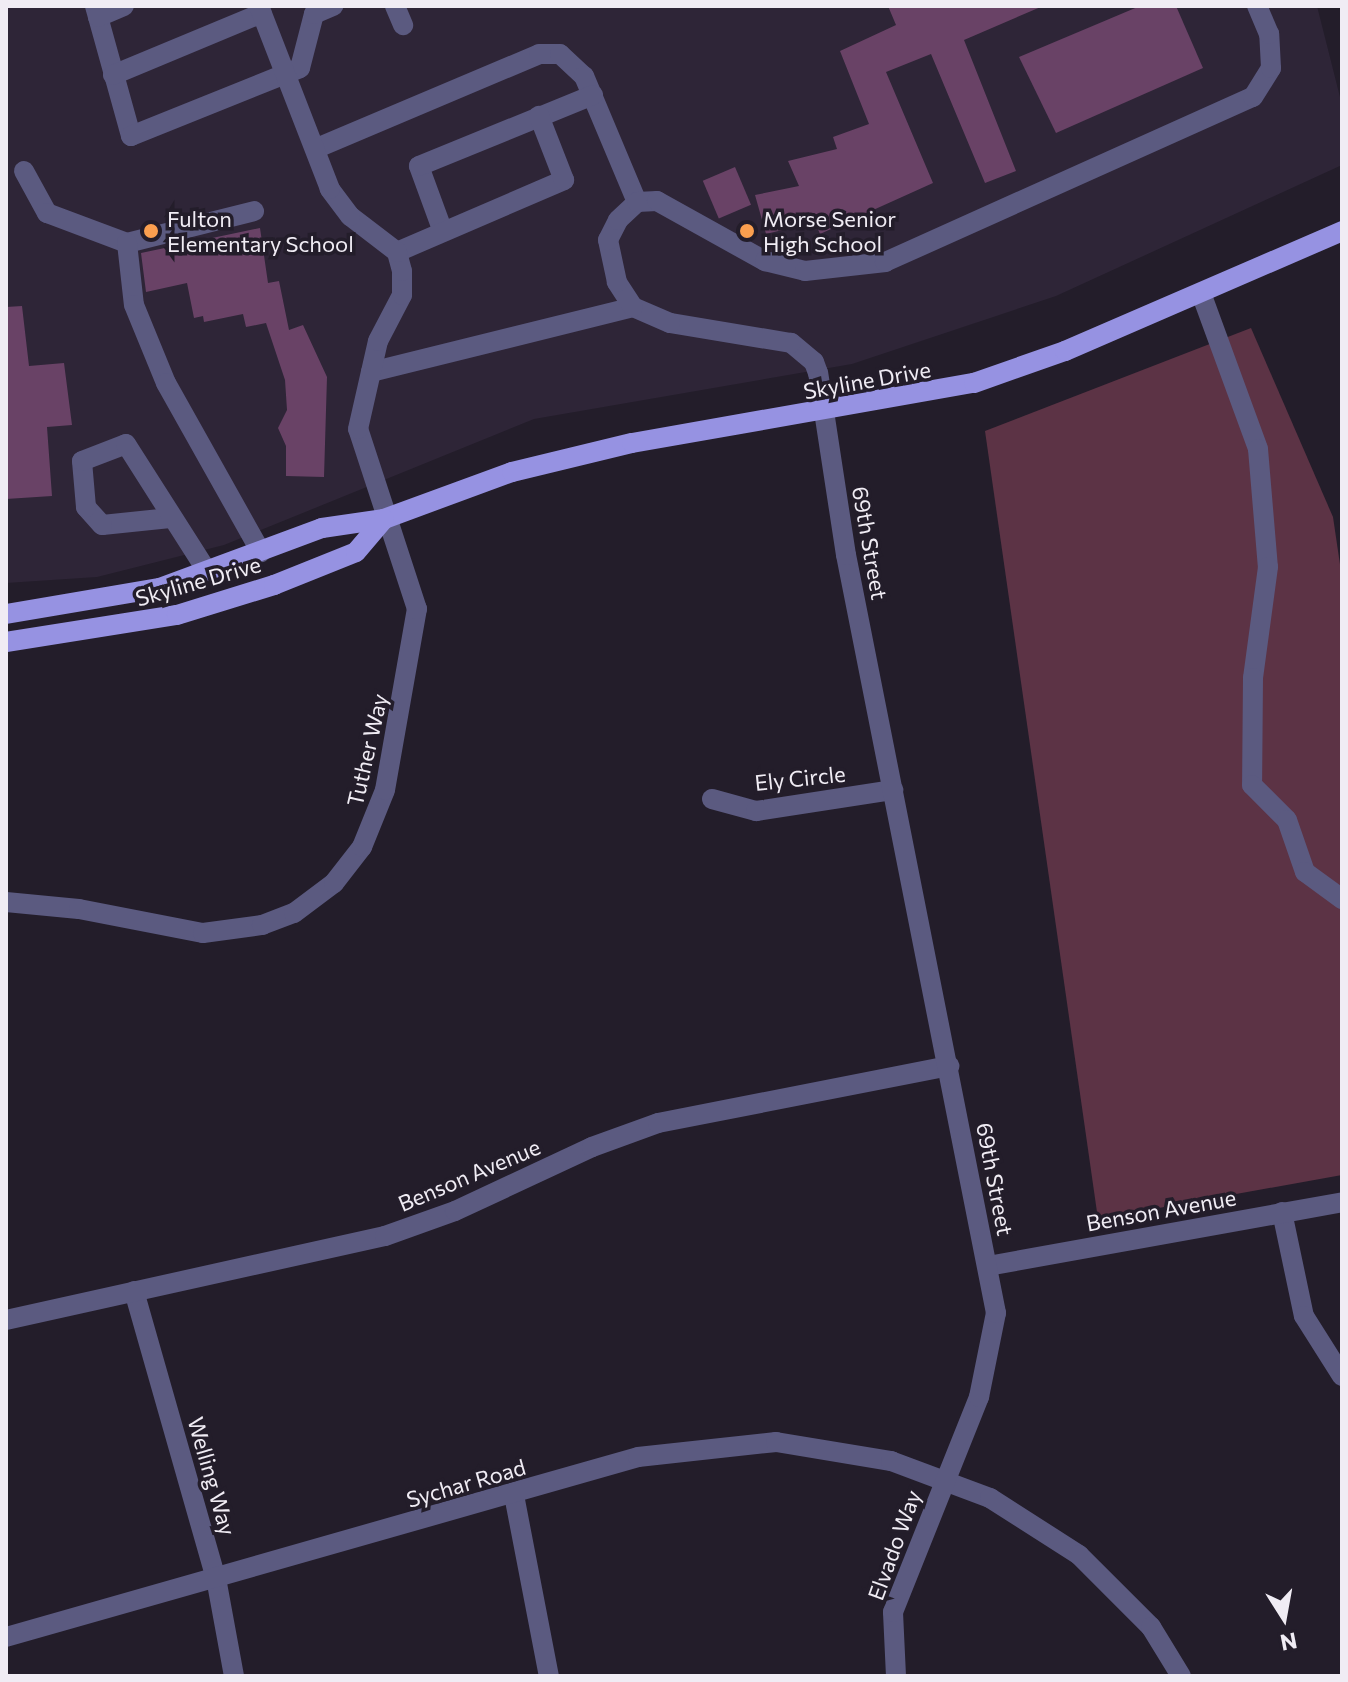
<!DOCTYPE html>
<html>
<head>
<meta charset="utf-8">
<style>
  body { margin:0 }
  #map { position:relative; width:1348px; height:1682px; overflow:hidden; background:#231d2a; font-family:Commissioner,sans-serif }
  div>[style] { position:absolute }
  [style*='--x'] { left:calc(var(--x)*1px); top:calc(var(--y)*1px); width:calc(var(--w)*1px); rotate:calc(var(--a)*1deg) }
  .built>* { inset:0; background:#2e2537 }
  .green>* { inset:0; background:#5c3345 }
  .building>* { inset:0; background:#694266; transform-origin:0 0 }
  .minor>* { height:20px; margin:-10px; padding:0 10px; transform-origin:10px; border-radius:10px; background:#5b5a80 }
  .major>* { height:20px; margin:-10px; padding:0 10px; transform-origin:10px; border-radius:10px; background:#9692e2 }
  .dots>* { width:22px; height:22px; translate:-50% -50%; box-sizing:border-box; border:4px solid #231d2a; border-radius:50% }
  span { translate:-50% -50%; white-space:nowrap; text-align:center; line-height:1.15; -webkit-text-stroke:7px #231d2a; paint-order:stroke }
  .poi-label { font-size:22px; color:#f0ecf4 }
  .left { translate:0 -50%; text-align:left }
  .street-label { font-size:22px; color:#f0ecf4 }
  .frame { position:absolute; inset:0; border:8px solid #f0ecf4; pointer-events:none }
  .north { position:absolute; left:1244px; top:1578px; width:80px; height:80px; -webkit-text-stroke:6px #231d2a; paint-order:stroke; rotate:169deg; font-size:22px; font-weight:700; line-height:32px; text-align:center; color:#f0ecf4 }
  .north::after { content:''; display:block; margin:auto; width:28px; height:36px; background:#f0ecf4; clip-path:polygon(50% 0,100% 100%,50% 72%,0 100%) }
</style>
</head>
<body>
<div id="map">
  <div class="built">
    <div style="clip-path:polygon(6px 6px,1317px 6px,1342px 105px,1342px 165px,1056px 296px,852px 364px,534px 419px,224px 545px,97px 577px,6px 583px)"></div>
  </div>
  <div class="green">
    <div style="clip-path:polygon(1251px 328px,1333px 517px,1342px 578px,1342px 1175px,1098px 1219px,985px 431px)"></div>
  </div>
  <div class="building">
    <div style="clip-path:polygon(888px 6px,1043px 6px,964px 40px,1016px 171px,985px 183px,931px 54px,886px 72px,933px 183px,820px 234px,815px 222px,766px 234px,755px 195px,799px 186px,788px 161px,837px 149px,833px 137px,869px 124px,840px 51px,896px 25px)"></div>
    <div style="clip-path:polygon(1140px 6px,1176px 6px,1203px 68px,1056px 133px,1019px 57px)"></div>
    <div style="left:735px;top:167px;width:41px;height:35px;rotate:67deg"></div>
    <div style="clip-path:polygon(260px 228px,268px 283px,279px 281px,289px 330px,303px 325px,327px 377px,324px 477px,286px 476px,286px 446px,278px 428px,287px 410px,285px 380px,266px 323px,246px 327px,243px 314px,204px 322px,203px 316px,194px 318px,187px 283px,146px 292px,141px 253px)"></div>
    <div style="clip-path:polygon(22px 306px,29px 366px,64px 363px,72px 425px,47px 427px,52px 496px,6px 499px,6px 307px)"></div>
  </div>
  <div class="minor">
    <div style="--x:95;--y:6;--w:135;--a:74.5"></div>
    <div style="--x:131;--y:136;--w:182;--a:-21.9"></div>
    <div style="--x:300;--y:68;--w:56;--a:-75.5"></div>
    <div style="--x:314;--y:14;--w:21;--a:-23"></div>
    <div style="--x:395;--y:6;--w:21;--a:67"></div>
    <div style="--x:98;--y:17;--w:28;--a:-23"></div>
    <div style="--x:113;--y:75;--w:161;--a:-22.6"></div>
    <div style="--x:317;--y:148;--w:241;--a:-22.9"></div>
    <div style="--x:539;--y:54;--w:21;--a:0"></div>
    <div style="--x:560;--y:54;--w:33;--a:43"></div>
    <div style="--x:584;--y:76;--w:137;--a:67.2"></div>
    <div style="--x:24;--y:171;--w:48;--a:61.3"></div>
    <div style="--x:47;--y:213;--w:85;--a:20.6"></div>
    <div style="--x:127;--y:243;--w:131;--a:-14.1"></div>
    <div style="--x:442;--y:229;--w:67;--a:-110.1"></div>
    <div style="--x:419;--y:166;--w:188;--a:-22.2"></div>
    <div style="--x:127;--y:243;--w:62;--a:83.6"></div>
    <div style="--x:134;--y:305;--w:84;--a:67.7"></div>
    <div style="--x:166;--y:383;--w:194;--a:60.7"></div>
    <div style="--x:397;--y:252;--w:182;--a:-23.3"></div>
    <div style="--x:564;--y:180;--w:69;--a:-111.3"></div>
    <div style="--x:1201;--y:293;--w:166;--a:69.9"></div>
    <div style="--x:1258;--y:449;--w:118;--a:85.2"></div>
    <div style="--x:1268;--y:567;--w:112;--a:97.7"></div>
    <div style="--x:1253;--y:678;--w:107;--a:90.5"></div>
    <div style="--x:1252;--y:785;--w:49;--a:45"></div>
    <div style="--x:1287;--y:820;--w:55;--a:70.9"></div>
    <div style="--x:1305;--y:872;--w:46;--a:36.1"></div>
    <div style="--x:371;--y:372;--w:270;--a:-13.9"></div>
    <div style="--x:170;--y:518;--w:68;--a:174.1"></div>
    <div style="--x:102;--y:525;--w:24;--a:-132"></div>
    <div style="--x:86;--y:507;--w:46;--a:-95"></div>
    <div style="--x:82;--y:461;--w:47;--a:-21.1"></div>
    <div style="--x:126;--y:444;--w:151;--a:57.5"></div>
    <div style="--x:712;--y:799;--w:46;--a:15.3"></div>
    <div style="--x:756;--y:811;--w:139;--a:-8.7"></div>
    <div style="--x:6;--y:902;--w:73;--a:5.5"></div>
    <div style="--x:79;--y:909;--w:126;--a:11"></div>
    <div style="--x:203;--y:933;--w:60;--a:-7.7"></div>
    <div style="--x:262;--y:925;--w:34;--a:-21"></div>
    <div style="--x:294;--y:913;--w:50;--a:-36.9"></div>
    <div style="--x:334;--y:883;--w:46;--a:-52.1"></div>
    <div style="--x:362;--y:847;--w:61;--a:-68"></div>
    <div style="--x:385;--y:790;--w:184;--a:-80"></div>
    <div style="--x:417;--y:609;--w:189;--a:-108.1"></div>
    <div style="--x:358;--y:429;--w:90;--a:-77.2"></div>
    <div style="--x:378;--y:341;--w:52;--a:-62.4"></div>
    <div style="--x:402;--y:295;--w:24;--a:-90"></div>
    <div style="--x:402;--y:271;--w:20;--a:-105"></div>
    <div style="--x:397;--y:252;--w:59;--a:-142.5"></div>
    <div style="--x:350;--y:216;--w:34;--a:-127"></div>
    <div style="--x:330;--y:189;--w:196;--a:-111.2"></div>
    <div style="--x:1282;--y:1212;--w:106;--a:78.1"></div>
    <div style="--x:1304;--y:1316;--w:71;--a:57.7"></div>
    <div style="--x:988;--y:1266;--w:360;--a:-10.2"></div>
    <div style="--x:134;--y:1291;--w:298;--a:74.1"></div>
    <div style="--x:216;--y:1578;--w:100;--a:79.6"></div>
    <div style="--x:6;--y:1320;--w:388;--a:-12.5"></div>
    <div style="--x:385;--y:1236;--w:74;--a:-19.7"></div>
    <div style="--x:455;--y:1211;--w:151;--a:-25"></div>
    <div style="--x:592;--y:1147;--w:70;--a:-20"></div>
    <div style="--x:658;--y:1123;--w:297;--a:-11.1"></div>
    <div style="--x:514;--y:1495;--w:184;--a:79.1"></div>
    <div style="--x:6;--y:1637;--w:657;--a:-15.9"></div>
    <div style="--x:638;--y:1457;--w:139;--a:-6.2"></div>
    <div style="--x:776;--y:1442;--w:117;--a:9.4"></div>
    <div style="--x:891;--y:1461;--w:106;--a:20.5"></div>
    <div style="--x:990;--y:1498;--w:106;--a:32.6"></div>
    <div style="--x:1079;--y:1555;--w:102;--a:45"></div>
    <div style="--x:1151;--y:1627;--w:57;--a:58.5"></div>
    <div style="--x:896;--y:1676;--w:64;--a:-92.7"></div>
    <div style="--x:893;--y:1612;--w:232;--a:-68.2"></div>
    <div style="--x:979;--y:1397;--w:86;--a:-78.6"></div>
    <div style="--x:996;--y:1313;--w:773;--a:-101.19"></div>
    <div style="--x:846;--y:555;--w:184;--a:-98.7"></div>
    <div style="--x:818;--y:373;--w:12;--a:-110"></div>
    <div style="--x:814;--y:362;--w:30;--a:-140"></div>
    <div style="--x:791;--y:343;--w:123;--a:-170.6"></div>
    <div style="--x:670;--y:323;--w:40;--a:-156.6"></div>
    <div style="--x:633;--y:307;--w:30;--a:-123"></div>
    <div style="--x:617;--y:282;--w:43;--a:-102.1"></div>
    <div style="--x:608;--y:240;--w:22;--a:-63"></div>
    <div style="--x:618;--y:220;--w:26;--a:-43"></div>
    <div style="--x:637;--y:202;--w:20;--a:-3"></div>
    <div style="--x:657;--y:201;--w:124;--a:29.1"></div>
    <div style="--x:765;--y:261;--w:41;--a:14"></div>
    <div style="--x:805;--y:271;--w:81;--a:-6.4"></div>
    <div style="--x:885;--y:262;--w:403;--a:-24.2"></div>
    <div style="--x:1253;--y:97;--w:34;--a:-58"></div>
    <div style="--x:1271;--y:68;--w:34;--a:-93"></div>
    <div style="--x:1269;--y:34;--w:30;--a:-113"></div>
  </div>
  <div class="major">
    <div style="--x:6;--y:614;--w:156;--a:-9.6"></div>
    <div style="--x:160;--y:588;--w:173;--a:-20.3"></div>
    <div style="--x:322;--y:528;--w:63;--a:-8.3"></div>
    <div style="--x:384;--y:519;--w:136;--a:-20.2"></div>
    <div style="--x:512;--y:472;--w:123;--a:-13.6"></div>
    <div style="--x:632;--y:443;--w:347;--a:-10"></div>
    <div style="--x:974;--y:383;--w:96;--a:-19.4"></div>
    <div style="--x:1065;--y:351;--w:302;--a:-23.4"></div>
    <div style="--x:6;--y:642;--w:173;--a:-9"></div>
    <div style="--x:177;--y:615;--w:102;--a:-17.2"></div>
    <div style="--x:274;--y:585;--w:88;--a:-21.9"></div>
    <div style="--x:356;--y:552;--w:43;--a:-49.7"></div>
  </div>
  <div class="dots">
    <div style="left:151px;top:231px;background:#fa9f4f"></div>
    <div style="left:747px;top:231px;background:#fa9f4f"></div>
  </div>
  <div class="poi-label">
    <span class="left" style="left:167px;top:231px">Fulton<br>Elementary School</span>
    <span class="left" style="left:763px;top:231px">Morse Senior<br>High School</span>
  </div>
  <div class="street-label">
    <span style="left:867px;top:380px;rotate:-10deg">Skyline Drive</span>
    <span style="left:870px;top:543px;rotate:80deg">69th Street</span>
    <span style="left:198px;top:581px;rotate:-16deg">Skyline Drive</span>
    <span style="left:367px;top:750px;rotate:-77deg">Tuther Way</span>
    <span style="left:800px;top:778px;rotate:-6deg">Ely Circle</span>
    <span style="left:469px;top:1175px;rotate:-23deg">Benson Avenue</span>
    <span style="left:995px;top:1179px;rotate:79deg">69th Street</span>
    <span style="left:1161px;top:1210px;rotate:-10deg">Benson Avenue</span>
    <span style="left:212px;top:1476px;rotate:74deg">Welling Way</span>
    <span style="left:466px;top:1483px;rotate:-16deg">Sychar Road</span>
    <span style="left:894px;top:1545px;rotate:-70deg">Elvado Way</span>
  </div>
  <div class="frame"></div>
  <div class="north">N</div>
</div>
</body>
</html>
